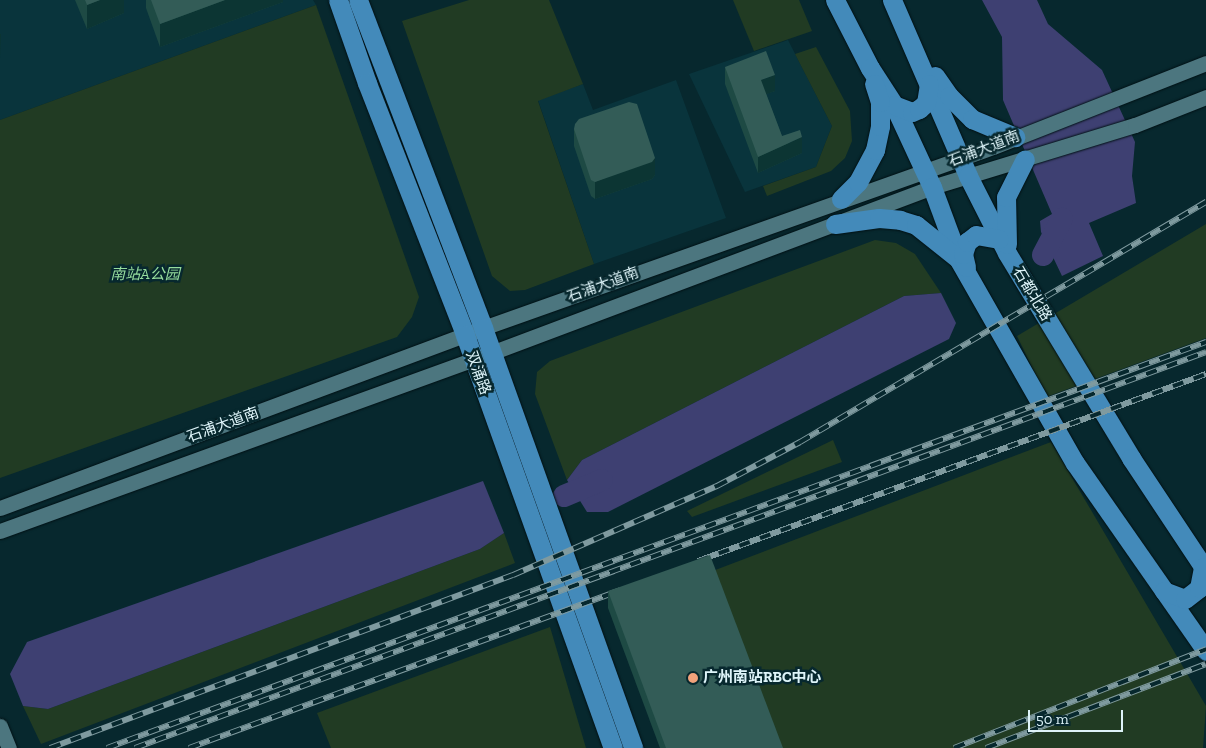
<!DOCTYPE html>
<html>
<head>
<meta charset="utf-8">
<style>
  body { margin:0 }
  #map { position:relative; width:1206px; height:748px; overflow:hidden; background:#07282e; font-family:"Zilla Slab","Noto Sans SC",serif }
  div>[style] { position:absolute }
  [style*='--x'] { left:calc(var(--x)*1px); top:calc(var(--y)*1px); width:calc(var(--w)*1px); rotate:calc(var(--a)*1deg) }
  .built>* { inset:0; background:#09343c }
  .green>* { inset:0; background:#213b23 }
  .water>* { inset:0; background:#3e4072 }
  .river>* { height:22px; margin:-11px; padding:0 11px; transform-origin:11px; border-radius:11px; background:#3e4072 }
  .roads { filter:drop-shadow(0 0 1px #001014) drop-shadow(0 0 1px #001014) }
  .minor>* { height:15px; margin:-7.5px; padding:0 7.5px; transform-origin:7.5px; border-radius:7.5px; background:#4c767f }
  .major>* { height:19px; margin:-9.5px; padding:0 9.5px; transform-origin:9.5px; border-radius:9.5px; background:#438aba }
  .rail>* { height:5.5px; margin-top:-2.75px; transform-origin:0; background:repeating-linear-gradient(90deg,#07282e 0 11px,#7f9a9f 0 22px); box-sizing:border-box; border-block:1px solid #7f9a9f }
  .wall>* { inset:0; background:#1e4a44 }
  .shaded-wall>* { inset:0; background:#0c3533 }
  .building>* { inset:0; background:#335c57 }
  .dots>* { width:14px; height:14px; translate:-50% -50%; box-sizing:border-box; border:2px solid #07282e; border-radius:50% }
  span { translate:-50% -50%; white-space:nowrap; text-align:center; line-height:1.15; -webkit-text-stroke:5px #07282e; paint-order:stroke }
  .street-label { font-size:15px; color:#def4f9 }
  .park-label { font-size:15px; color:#96dd9d; font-style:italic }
  .poi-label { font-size:15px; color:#def4f9; font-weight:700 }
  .left { translate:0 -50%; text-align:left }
  .scale { position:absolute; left:1028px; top:710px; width:95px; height:22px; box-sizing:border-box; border:2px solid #def4f9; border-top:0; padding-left:6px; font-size:15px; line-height:18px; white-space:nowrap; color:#def4f9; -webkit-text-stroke:4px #07282e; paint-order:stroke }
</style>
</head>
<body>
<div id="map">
  <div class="built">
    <div style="clip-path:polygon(0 0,313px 0,316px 5px,0 120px)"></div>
    <div style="clip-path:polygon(788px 40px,832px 126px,816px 167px,745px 192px,689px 74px)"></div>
    <div style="clip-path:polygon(676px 80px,726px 218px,594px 264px,538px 100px,583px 84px,593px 110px)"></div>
  </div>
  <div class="green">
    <div style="clip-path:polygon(469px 0,549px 0,583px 84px,538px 101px,594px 264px,525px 290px,510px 291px,492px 276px,402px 21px)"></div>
    <div style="clip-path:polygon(733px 0,799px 0,812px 31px,754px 51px)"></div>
    <div style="clip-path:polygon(316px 5px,419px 297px,412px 317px,397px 337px,0 478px,0 120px)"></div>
    <div style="clip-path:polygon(816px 47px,850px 111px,852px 141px,845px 158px,831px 171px,767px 196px,763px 186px,816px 167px,832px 126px,795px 54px)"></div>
    <div style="clip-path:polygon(1206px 224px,1206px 338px,1046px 397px,1017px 336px)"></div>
    <div style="clip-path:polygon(875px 240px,896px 243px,915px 254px,941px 293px,904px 296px,582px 460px,567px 480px,535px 394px,537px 372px,550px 361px)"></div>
    <div style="clip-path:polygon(833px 440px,842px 462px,692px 517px,687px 511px)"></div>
    <div style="clip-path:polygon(1051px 442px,1206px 706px,1203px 748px,777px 748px,710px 572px)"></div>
    <div style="clip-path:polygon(504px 533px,515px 563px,41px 744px,23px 706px,48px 709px,480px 549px)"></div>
    <div style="clip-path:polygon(550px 627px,586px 748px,331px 748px,317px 713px)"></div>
  </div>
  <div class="water">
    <div style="clip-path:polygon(982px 0,1037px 0,1048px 24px,1102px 70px,1135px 142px,1132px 176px,1136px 203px,1089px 223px,1103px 256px,1062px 276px,1041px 232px,1040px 221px,1052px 214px,1003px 100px,1002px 37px)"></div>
    <div style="clip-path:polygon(941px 293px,956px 323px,949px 339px,608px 512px,587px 512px,567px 480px,582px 460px,904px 296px)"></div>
    <div style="clip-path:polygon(483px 481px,504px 533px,480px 549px,48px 709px,23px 706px,10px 674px,27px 642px)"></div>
  </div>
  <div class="river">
    <div style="--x:1043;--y:255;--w:41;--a:-62.2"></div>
    <div style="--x:564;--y:496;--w:41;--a:-22.8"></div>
  </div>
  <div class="roads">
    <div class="minor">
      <div style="--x:0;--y:508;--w:515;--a:-20.44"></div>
      <div style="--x:483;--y:328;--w:541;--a:-19.54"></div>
      <div style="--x:993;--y:147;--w:229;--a:-21.5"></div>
      <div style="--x:0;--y:531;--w:522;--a:-19.93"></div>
      <div style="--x:491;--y:353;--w:471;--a:-20.6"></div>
      <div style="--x:932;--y:187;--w:212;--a:-17"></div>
      <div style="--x:1135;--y:125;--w:76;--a:-21.5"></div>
      <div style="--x:0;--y:726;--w:24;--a:68"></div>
    </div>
    <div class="major">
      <div style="--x:338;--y:0;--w:88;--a:70.7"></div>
      <div style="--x:367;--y:83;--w:270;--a:68.7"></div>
      <div style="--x:465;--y:335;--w:439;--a:70.3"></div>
      <div style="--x:358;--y:0;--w:351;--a:69.1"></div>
      <div style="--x:483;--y:328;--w:446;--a:70.3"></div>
      <div style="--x:835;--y:0;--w:76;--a:62.8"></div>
      <div style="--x:870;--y:68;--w:44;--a:57"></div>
      <div style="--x:894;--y:105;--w:90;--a:65.1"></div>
      <div style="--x:932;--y:187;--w:78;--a:69.7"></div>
      <div style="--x:959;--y:260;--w:234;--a:60.3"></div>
      <div style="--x:1075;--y:463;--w:229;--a:55.1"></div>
      <div style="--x:892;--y:0;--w:192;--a:66.6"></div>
      <div style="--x:968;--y:176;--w:86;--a:63.1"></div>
      <div style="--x:1007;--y:253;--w:240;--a:58.8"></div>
      <div style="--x:1131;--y:458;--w:136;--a:56.4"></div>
      <div style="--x:935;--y:76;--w:24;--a:55"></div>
      <div style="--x:949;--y:96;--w:33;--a:45"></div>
      <div style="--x:972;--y:119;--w:47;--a:22.7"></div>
      <div style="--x:894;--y:105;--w:19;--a:21"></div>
      <div style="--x:912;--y:112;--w:8;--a:-23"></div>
      <div style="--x:919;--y:109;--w:9;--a:-41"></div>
      <div style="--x:926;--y:103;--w:19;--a:-81"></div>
      <div style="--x:841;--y:199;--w:24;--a:-45"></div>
      <div style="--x:858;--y:182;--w:36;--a:-62"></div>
      <div style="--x:875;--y:150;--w:25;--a:-78"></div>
      <div style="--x:880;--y:126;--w:24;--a:-90"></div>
      <div style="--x:880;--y:102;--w:19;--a:-108"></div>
      <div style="--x:835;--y:224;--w:44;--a:-7.8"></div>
      <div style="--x:879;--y:218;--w:21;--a:5"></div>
      <div style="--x:900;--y:220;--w:17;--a:17"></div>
      <div style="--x:916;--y:225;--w:51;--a:38.7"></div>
      <div style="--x:1007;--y:244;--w:47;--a:-91.2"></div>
      <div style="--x:1006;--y:197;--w:42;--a:-63.4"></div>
      <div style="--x:966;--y:267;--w:13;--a:-103"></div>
      <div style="--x:963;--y:254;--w:13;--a:-72"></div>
      <div style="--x:967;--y:242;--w:11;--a:-38"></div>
      <div style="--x:976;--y:235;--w:23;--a:10"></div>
      <div style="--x:1164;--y:591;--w:22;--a:21"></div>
      <div style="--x:1185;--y:599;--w:18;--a:-38"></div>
      <div style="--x:1199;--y:588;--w:21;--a:-79"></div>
    </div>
  </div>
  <div class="rail">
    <div style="--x:698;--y:561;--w:541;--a:-20.21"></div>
    <div style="--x:50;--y:748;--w:494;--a:-20.5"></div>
    <div style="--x:513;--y:575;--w:223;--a:-23.6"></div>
    <div style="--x:717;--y:486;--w:94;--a:-27.9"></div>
    <div style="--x:800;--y:442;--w:472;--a:-30.6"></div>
    <div style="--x:107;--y:748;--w:1172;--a:-20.28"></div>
    <div style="--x:135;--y:748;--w:1142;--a:-20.29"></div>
    <div style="--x:189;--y:748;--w:459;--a:-20.1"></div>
    <div style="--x:954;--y:748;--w:271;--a:-21.4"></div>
    <div style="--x:986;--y:748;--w:235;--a:-20.9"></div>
  </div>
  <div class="wall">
    <div style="clip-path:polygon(75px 0,124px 0,124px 13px,87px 29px)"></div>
    <div style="clip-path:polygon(146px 0,283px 0,283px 2px,160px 47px,146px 8px)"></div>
    <div style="clip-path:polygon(725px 67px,775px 91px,766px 94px,782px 136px,802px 153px,758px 173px,725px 84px)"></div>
    <div style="clip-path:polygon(574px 129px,655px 175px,652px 179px,595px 199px,591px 196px,574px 146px)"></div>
    <div style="clip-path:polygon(608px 591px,783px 748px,660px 748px,608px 608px)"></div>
  </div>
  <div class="shaded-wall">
    <div style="clip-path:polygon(100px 0,124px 0,124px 13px,87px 29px,87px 5px)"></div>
    <div style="clip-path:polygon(225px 0,283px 0,283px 2px,160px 47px,160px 24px)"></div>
    <div style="clip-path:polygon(0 34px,1px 34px,0 58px)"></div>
    <div style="clip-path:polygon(775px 75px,775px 91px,761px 96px,761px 80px)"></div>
    <div style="clip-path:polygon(802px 137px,802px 153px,758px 173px,758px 157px)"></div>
    <div style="clip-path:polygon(655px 158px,655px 175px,652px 179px,595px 199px,595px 182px)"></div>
  </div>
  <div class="building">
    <div style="clip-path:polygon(85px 0,100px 0,87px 5px)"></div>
    <div style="clip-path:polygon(151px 0,225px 0,160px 24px)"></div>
    <div style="clip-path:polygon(766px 51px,775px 75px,761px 80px,782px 136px,800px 130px,802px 137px,758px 157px,725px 67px)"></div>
    <div style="clip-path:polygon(629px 102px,637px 104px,655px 158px,652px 162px,595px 182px,591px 180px,574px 129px,575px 124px,579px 119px)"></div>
    <div style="clip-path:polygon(710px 555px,783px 748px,666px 748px,608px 591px)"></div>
  </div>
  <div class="dots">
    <div style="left:693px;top:678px;background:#f1a27b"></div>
  </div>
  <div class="street-label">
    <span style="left:984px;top:149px;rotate:-21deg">石浦大道南</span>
    <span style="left:603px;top:285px;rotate:-20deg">石浦大道南</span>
    <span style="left:1032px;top:294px;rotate:59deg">石都北路</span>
    <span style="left:478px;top:373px;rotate:70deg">双涌路</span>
    <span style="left:223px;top:425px;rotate:-20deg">石浦大道南</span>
  </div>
  <div class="park-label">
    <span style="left:145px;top:275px">南站A公园</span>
  </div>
  <div class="poi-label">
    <span class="left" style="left:703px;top:678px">广州南站RBC中心</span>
  </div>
  <div class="scale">50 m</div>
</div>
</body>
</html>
